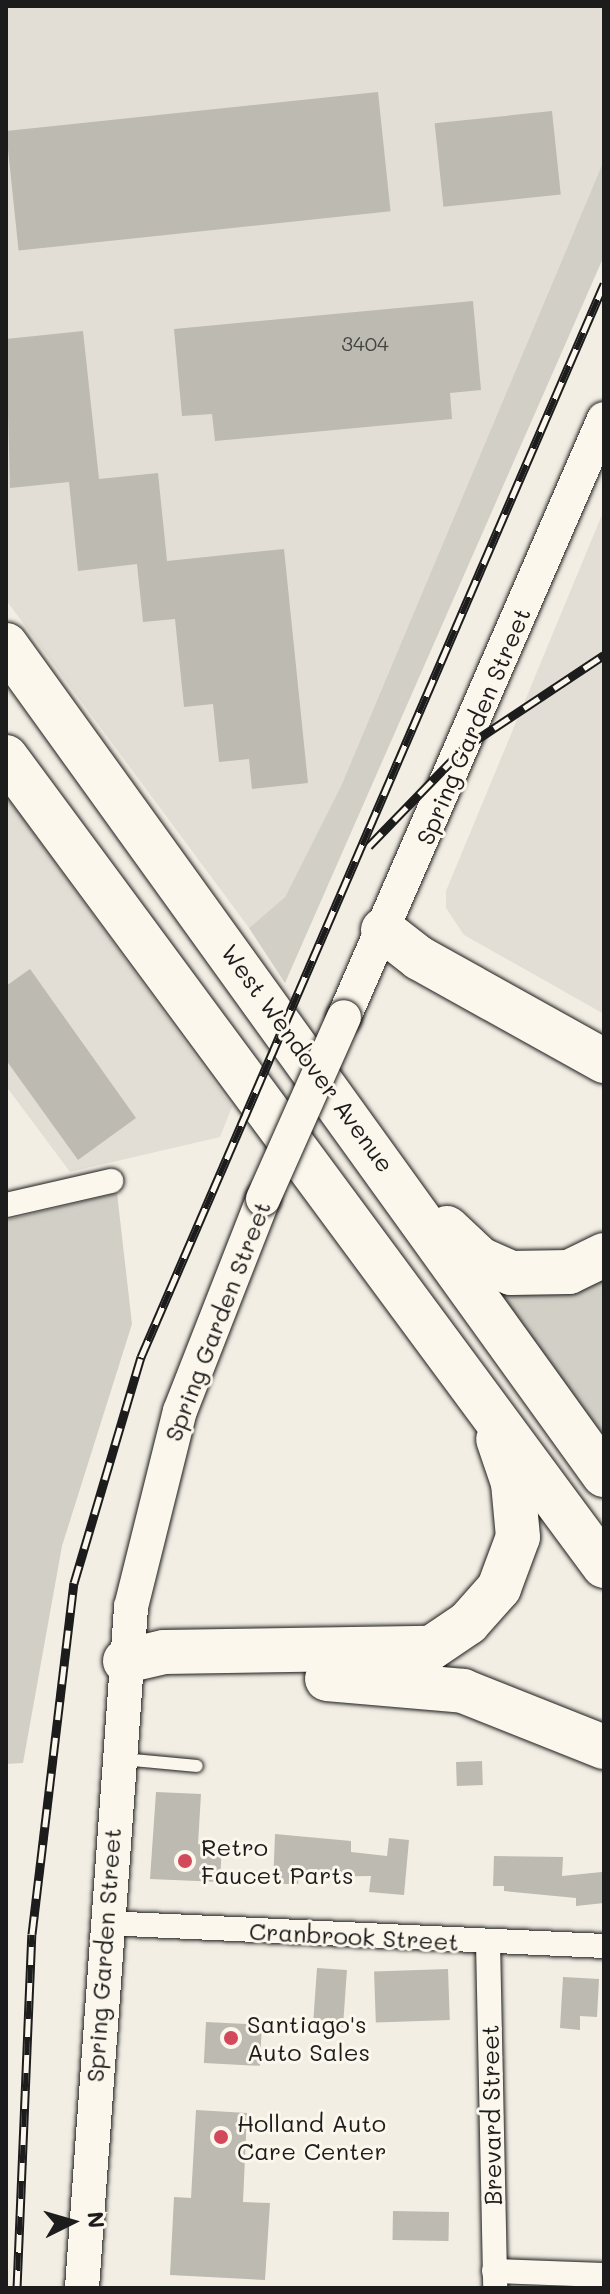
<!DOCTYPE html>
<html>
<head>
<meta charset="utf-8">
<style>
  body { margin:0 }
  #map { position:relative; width:610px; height:2294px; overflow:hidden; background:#f2eee4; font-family:Mali,sans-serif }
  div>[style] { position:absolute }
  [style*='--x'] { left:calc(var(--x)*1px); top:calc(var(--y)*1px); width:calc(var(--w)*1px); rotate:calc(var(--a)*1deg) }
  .built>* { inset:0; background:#e2ded5 }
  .green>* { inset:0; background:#d2cfc6 }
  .building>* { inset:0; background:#bdbab1; transform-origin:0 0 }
  .roads { filter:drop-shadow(0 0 2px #1c1c1c) drop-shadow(0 0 2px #1c1c1c) }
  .lane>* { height:12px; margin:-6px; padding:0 6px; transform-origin:6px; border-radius:6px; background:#fbf7ec }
  .street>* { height:24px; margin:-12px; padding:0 12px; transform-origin:12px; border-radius:12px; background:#fbf7ec }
  .secondary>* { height:34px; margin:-17px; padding:0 17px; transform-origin:17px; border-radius:17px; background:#fbf7ec }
  .highway>* { height:44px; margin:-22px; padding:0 22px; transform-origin:22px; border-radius:22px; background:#fbf7ec }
  .rail>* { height:9px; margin-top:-4.5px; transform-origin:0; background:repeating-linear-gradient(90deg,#fbf7ec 0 18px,#1c1c1c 0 36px); box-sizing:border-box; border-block:2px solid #1c1c1c }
  .bridges { filter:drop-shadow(0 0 2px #1c1c1c) drop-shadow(0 0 2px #1c1c1c) }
  .secondary-bridge>* { height:34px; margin:-17px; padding:0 17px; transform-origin:17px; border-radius:17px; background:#fbf7ec }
  .dots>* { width:22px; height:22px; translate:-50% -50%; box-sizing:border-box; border:4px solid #fbf7ec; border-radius:50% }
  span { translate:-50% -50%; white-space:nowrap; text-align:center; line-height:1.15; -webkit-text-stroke:6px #fbf7ec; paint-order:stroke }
  .number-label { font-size:20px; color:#444441 }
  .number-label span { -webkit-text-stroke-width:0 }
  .street-label { font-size:24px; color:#1c1c1c }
  .poi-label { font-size:24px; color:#1c1c1c }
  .left { translate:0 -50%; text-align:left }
  .frame { position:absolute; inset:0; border:8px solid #1c1c1c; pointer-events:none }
  .north { position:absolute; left:32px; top:2182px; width:80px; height:80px; -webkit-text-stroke:6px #fbf7ec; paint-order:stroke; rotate:85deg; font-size:22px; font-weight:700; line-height:32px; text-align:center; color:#1c1c1c }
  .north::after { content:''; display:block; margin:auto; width:28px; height:36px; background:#1c1c1c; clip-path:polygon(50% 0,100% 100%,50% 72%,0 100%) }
</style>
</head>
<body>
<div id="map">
  <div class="built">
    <div style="clip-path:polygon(6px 6px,604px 6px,604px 160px,341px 786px,285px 897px,249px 928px,6px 600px)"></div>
    <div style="clip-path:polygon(604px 510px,604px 1014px,464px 935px,446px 908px,446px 891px)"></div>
    <div style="clip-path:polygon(6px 795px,232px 1107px,220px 1137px,70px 1172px,6px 1086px)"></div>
  </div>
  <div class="green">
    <div style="clip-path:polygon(604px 160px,604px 256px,285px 983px,249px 928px,285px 897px,341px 786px)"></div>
    <div style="clip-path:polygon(117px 1193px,132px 1324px,62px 1546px,23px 1763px,6px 1764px,6px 1220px)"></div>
    <div style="clip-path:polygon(469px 1263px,604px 1272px,604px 1441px)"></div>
  </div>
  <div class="building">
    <div style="left:378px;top:92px;width:120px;height:374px;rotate:84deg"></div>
    <div style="left:552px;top:111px;width:84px;height:118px;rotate:84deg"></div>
    <div style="clip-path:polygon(473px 301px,481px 390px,450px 393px,452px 419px,215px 441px,212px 414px,182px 416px,174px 329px)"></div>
    <div style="clip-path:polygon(83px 331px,99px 479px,158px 473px,167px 561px,284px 549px,308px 783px,252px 789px,249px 759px,219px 762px,213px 704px,184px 707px,175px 619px,143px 622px,137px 564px,78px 571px,69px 482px,10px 488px,6px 339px)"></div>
    <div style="clip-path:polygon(30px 969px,136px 1118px,78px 1160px,6px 1060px,6px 986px)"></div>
    <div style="left:482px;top:1761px;width:24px;height:26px;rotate:88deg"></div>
    <div style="clip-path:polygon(156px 1792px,201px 1794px,198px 1844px,222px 1844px,220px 1882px,150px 1879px)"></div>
    <div style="clip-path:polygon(275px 1834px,351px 1841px,351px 1852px,387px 1856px,389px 1838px,409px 1840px,404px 1895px,369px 1892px,371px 1876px,299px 1877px,298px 1884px,273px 1884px)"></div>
    <div style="clip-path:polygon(494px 1856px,563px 1857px,562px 1876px,602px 1872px,604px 1903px,576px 1906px,576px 1898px,504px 1891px,504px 1886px,493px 1886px)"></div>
    <div style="left:317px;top:1968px;width:30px;height:57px;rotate:4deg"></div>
    <div style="left:448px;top:1969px;width:51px;height:74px;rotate:88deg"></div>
    <div style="clip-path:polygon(563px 1977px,599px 1979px,597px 2017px,580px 2016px,580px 2030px,560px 2028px)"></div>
    <div style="left:206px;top:2022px;width:56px;height:41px;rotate:3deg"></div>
    <div style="clip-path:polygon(196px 2110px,247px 2113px,243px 2202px,270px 2203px,265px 2280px,170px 2275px,174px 2197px,191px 2198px)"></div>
    <div style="left:393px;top:2211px;width:56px;height:29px;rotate:1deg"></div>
  </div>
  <div class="roads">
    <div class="lane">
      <div style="--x:123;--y:1759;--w:74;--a:5.4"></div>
    </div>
    <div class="street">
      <div style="--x:6;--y:1205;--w:108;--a:-12.9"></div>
      <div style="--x:104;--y:1923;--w:501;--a:2.63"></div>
      <div style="--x:488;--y:1942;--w:346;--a:88.8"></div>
      <div style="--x:494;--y:2271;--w:110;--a:2.1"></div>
    </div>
    <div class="secondary">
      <div style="--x:344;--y:1017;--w:652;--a:-66.5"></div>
      <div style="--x:82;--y:2288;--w:683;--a:-85.88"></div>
      <div style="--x:131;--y:1607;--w:202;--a:-76"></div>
      <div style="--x:180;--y:1411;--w:228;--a:-68.6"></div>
    </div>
    <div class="highway">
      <div style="--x:6;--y:645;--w:1023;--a:54.23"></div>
      <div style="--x:6;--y:757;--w:1006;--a:53.53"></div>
      <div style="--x:383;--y:930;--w:46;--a:37.9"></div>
      <div style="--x:419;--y:958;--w:212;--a:29.1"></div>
      <div style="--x:447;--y:1228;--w:45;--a:43.2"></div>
      <div style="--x:480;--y:1259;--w:34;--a:24"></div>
      <div style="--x:511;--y:1273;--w:58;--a:-1"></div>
      <div style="--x:569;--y:1272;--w:39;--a:-26"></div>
      <div style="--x:125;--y:1661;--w:40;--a:-13"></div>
      <div style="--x:164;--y:1652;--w:267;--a:-0.9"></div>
      <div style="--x:431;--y:1648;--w:45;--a:-34"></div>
      <div style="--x:468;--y:1623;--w:47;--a:-48.5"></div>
      <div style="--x:499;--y:1588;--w:54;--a:-69.6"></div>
      <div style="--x:518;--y:1537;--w:54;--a:-95.3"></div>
      <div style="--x:513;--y:1483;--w:46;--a:-108.8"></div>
      <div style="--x:327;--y:1679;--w:137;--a:5"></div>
      <div style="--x:463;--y:1691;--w:152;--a:21.7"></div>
    </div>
  </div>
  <div class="rail">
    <div style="--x:369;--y:846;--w:136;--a:-45.9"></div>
    <div style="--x:464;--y:748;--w:168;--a:-33.6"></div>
    <div style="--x:17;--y:2288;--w:354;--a:-87.6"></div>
    <div style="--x:32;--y:1934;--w:354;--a:-83.2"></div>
    <div style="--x:74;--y:1583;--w:236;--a:-73.5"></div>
    <div style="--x:141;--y:1357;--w:1169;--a:-66.66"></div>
  </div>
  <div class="bridges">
    <div class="secondary-bridge">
      <div style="--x:263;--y:1199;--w:199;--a:-66"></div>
    </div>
  </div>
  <div class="dots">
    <div style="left:185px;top:1861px;background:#d1495b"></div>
    <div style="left:231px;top:2038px;background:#d1495b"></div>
    <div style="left:221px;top:2137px;background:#d1495b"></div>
  </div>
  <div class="number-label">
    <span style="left:365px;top:343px">3404</span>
  </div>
  <div class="street-label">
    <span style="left:473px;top:726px;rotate:-67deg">Spring Garden Street</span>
    <span style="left:308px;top:1058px;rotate:54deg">West Wendover Avenue</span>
    <span style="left:217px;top:1321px;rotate:-69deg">Spring Garden Street</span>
    <span style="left:354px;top:1936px;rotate:3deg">Cranbrook Street</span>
    <span style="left:103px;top:1955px;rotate:-86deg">Spring Garden Street</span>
    <span style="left:491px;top:2115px;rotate:-91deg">Brevard Street</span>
  </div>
  <div class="poi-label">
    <span class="left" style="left:201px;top:1861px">Retro<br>Faucet Parts</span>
    <span class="left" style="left:247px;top:2038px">Santiago's<br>Auto Sales</span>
    <span class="left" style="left:237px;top:2137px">Holland Auto<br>Care Center</span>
  </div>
  <div class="frame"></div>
  <div class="north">N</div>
</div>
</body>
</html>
